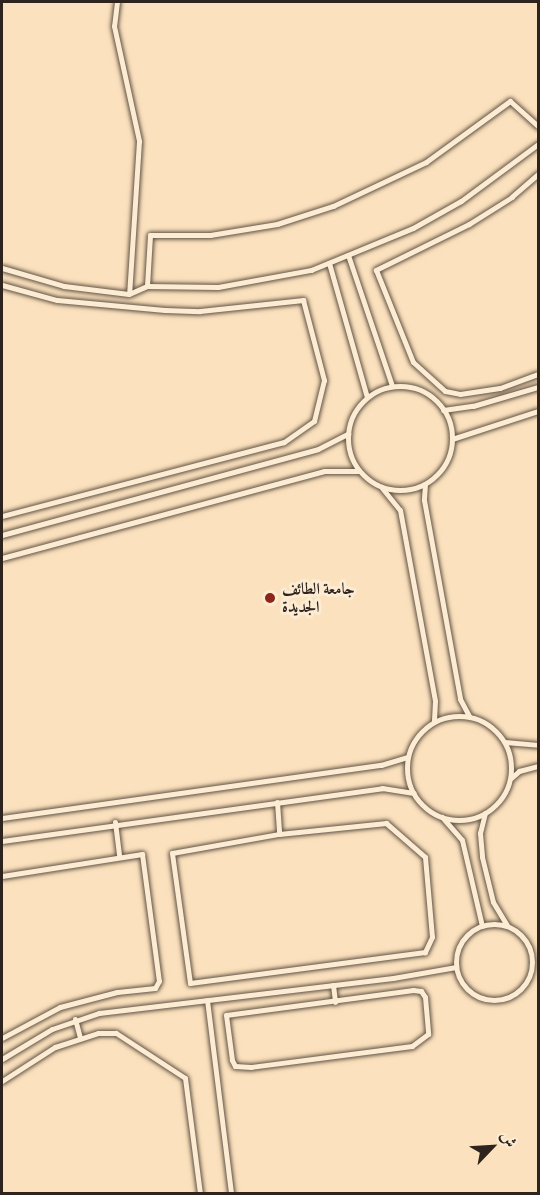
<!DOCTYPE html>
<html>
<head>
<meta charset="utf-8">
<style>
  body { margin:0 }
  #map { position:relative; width:540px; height:1195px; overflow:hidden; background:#fbe1bd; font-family:"IM FELL French Canon",Amiri,serif }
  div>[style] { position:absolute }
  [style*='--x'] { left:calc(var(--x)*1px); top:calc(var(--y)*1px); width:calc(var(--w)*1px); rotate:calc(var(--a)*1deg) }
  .roads { filter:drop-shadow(0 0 2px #625345) drop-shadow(0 0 2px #625345) }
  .lane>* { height:5px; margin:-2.5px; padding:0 2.5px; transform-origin:2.5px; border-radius:2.5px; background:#fcecd4 }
  .lane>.ring { margin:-2.5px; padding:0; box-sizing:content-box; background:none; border:5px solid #fcecd4; border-radius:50% }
  .dots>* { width:16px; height:16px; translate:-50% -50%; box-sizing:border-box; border:3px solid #fcecd4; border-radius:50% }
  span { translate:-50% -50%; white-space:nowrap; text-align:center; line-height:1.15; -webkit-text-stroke:6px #fcecd4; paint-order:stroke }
  .poi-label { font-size:16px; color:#2f241d; font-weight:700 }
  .left { translate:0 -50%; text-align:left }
  .frame { position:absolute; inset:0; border:3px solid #2f241d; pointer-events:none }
  .north { position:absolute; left:462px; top:1117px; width:60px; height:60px; -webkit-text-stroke:4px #fcecd4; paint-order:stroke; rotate:65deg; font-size:16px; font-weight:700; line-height:24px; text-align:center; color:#2f241d }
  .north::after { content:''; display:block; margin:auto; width:21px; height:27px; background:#2f241d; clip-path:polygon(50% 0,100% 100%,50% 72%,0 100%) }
</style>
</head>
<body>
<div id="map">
  <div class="roads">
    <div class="lane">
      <div style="--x:117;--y:2;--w:24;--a:97"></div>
      <div style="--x:114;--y:26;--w:118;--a:77.7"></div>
      <div style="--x:139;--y:141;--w:153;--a:93.7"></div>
      <div style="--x:538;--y:174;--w:35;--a:139"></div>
      <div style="--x:512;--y:197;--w:51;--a:147.9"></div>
      <div style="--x:469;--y:224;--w:104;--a:153.7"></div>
      <div style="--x:376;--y:270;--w:99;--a:68.1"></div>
      <div style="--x:413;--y:362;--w:43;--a:42.2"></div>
      <div style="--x:445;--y:391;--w:15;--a:11"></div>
      <div style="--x:460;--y:394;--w:40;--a:-8.5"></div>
      <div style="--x:500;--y:388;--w:40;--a:-20.2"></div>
      <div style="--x:348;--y:255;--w:138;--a:71.4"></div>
      <div style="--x:329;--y:263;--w:139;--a:74.2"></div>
      <div style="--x:2;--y:268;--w:65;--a:16.2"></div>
      <div style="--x:64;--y:286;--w:65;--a:7"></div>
      <div style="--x:129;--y:294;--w:20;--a:-24"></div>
      <div style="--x:147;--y:286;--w:71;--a:0.8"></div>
      <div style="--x:218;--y:287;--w:95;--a:-10.4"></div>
      <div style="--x:311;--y:270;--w:110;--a:-22.4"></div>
      <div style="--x:413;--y:228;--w:55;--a:-29.4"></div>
      <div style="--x:461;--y:201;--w:96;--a:-36.5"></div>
      <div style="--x:2;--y:285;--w:57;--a:15.3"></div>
      <div style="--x:57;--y:300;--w:108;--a:5.3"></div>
      <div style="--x:165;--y:310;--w:35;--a:2"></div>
      <div style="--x:200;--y:311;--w:104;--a:-6.1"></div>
      <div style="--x:303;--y:300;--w:83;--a:75.3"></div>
      <div style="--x:324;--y:380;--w:42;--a:103.7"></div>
      <div style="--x:314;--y:421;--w:37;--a:145"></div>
      <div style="--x:284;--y:442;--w:292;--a:165.3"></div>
      <div style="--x:147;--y:286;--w:51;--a:-86.6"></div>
      <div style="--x:150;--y:235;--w:60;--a:0"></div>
      <div style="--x:210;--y:235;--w:68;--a:-9.3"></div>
      <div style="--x:277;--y:224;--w:59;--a:-17.8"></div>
      <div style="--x:333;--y:206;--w:103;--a:-25.3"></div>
      <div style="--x:426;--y:162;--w:104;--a:-36"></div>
      <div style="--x:510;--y:101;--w:38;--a:42"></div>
      <div class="ring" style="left:348px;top:386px;width:99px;height:99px"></div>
      <div style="--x:443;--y:410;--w:30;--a:-8"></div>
      <div style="--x:473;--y:406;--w:68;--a:-16.3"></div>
      <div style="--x:452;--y:439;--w:90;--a:-18"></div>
      <div style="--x:425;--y:484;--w:16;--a:94"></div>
      <div style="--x:424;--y:500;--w:202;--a:79.7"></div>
      <div style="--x:460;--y:699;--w:19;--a:62"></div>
      <div style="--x:382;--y:488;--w:28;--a:51"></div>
      <div style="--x:400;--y:510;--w:194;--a:79.6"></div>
      <div style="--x:435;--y:701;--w:21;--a:93"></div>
      <div style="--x:2;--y:535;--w:327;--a:-15.2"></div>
      <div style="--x:318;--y:449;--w:34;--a:-27"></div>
      <div style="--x:2;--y:558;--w:334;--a:-15.1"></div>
      <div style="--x:324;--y:471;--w:35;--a:0"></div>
      <div class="ring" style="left:407px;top:716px;width:99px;height:99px"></div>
      <div style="--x:505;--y:742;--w:33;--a:5"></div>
      <div style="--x:511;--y:778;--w:11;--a:-41"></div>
      <div style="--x:519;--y:771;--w:20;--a:-15"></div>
      <div style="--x:277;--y:802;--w:32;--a:86"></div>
      <div style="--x:279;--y:834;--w:108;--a:-5.9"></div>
      <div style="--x:386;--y:823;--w:52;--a:41.1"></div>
      <div style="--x:425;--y:857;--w:80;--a:85"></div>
      <div style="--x:432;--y:937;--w:17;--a:115"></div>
      <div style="--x:425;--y:952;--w:237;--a:172.5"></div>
      <div style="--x:190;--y:983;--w:131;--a:-97.9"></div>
      <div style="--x:172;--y:853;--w:109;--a:-10.1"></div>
      <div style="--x:485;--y:813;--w:21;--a:104"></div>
      <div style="--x:480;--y:833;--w:24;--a:85"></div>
      <div style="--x:482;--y:857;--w:46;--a:76.3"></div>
      <div style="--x:493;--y:902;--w:27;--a:59"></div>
      <div style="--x:442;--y:817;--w:30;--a:49"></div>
      <div style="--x:462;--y:840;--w:88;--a:76.9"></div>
      <div style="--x:2;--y:818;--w:383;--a:-8"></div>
      <div style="--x:381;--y:765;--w:28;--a:-17"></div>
      <div style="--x:115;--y:822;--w:35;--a:83"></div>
      <div style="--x:2;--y:841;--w:384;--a:-7.9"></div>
      <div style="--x:382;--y:788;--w:32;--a:9"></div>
      <div style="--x:2;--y:876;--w:142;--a:-8.9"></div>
      <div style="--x:142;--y:854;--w:128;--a:82.4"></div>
      <div style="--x:159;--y:981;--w:8;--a:120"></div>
      <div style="--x:155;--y:988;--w:38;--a:174"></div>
      <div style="--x:117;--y:992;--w:59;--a:165.3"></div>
      <div style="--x:60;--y:1007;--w:66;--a:151.9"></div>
      <div class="ring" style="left:456px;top:924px;width:71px;height:71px"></div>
      <div style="--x:333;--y:985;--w:17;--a:83"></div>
      <div style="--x:413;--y:990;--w:8;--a:7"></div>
      <div style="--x:421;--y:991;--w:7;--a:56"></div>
      <div style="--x:425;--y:997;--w:37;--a:85"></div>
      <div style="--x:428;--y:1034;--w:20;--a:143"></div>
      <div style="--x:412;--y:1046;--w:162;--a:172.6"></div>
      <div style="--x:251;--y:1067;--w:16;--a:-176"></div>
      <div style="--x:235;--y:1066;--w:7;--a:-117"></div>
      <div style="--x:232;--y:1060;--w:45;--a:-97.6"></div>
      <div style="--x:226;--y:1015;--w:189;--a:-7.6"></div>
      <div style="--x:207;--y:1000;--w:195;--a:82.9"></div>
      <div style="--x:75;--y:1019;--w:20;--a:75"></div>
      <div style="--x:2;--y:1059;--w:58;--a:-31"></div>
      <div style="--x:52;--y:1029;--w:50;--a:-18.8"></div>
      <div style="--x:99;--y:1013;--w:296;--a:-6.8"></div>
      <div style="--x:393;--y:978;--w:64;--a:-9.9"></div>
      <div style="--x:2;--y:1081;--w:63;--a:-32.7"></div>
      <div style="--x:55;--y:1047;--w:45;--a:-18"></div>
      <div style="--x:98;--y:1033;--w:18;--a:0"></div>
      <div style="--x:116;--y:1033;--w:82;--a:33.1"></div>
      <div style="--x:185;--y:1078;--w:117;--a:82.6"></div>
    </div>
  </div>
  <div class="dots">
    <div style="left:270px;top:598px;background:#8f2418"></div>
  </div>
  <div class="poi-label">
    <span class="left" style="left:282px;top:598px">جامعة الطائف<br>الجديدة</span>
  </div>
  <div class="frame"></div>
  <div class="north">ش</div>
</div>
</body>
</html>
